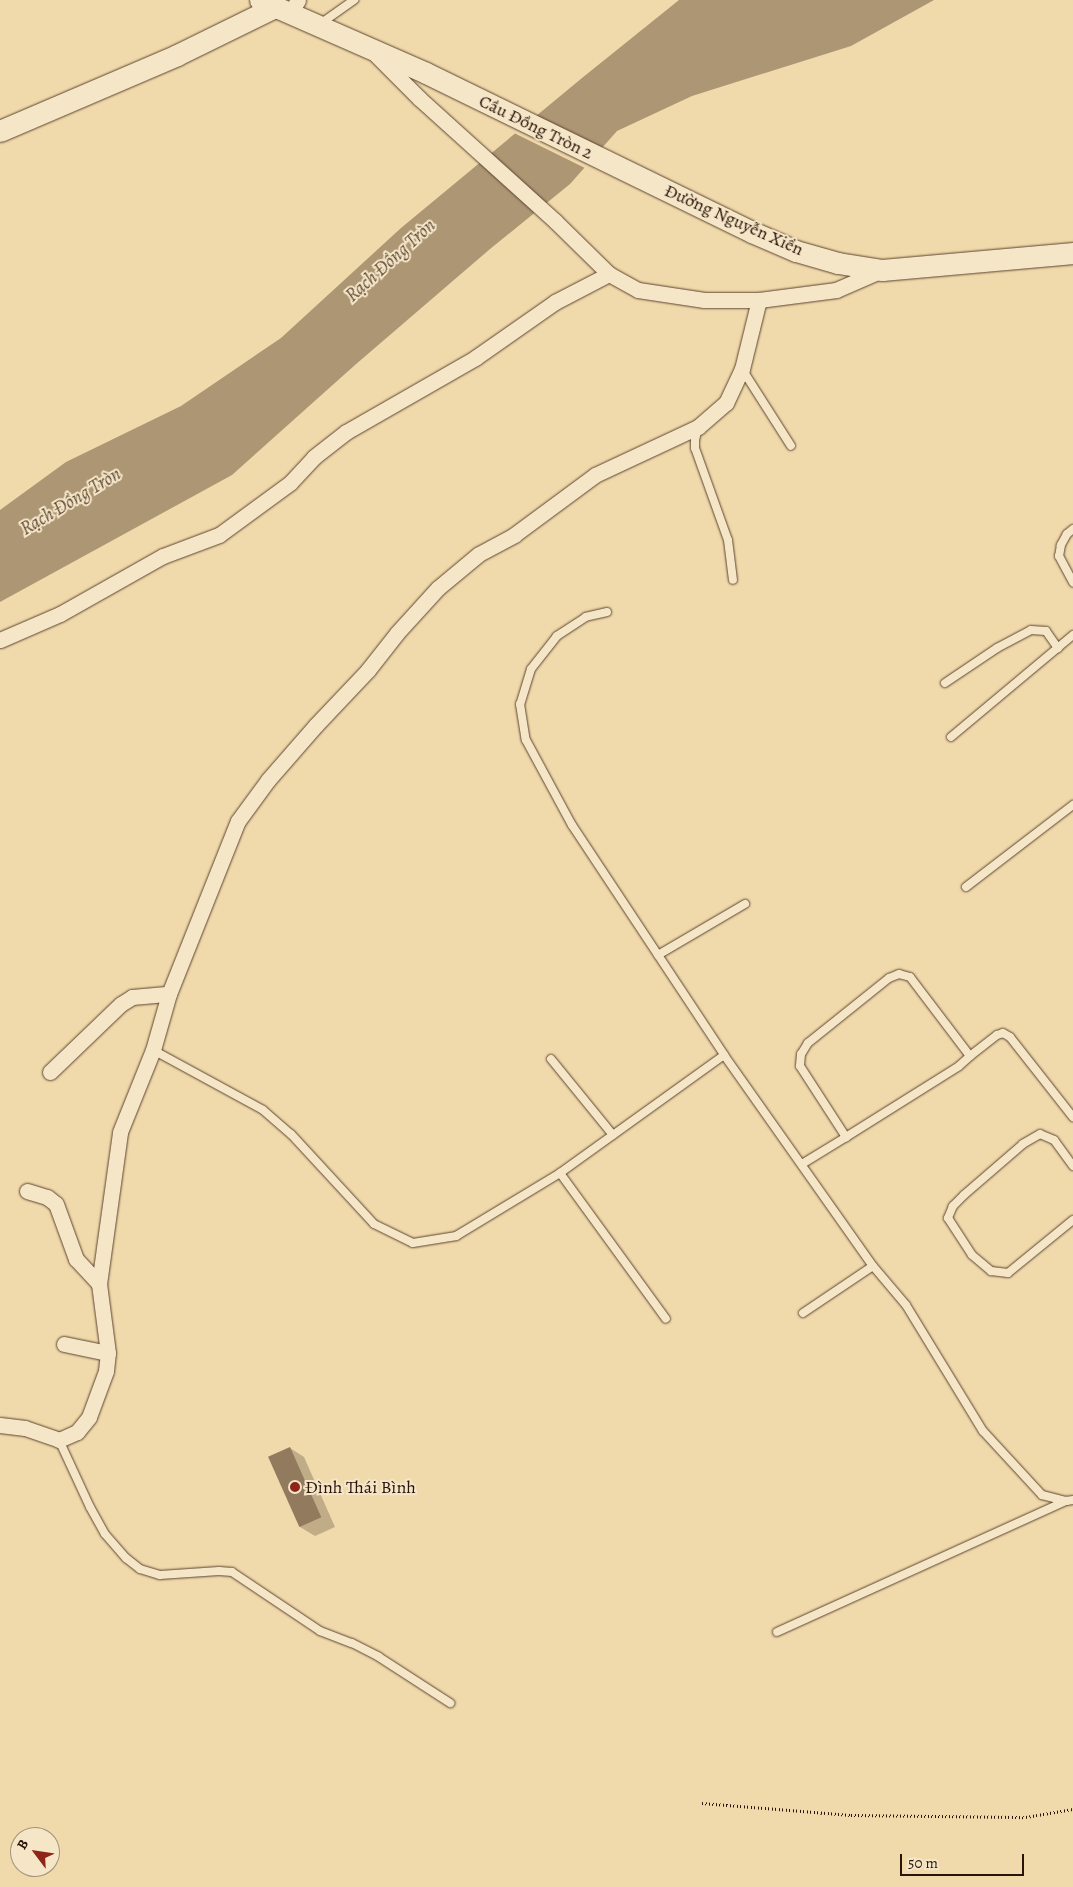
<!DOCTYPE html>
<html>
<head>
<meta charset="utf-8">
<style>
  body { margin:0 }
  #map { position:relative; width:1073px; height:1887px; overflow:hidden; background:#f0d9aa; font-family:Alegreya,serif }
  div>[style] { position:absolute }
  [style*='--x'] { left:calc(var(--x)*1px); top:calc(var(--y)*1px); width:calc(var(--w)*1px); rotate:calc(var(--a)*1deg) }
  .water>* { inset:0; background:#ad9673 }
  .pier>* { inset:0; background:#f0d9aa }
  .shadow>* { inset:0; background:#0003 }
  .building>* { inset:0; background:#917a5d; transform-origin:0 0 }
  .path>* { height:3px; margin-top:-1.5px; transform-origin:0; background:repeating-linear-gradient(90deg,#2a1309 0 1px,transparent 0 3.5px) }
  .roads { filter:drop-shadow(0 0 1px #5c4431) drop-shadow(0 0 1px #5c4431) }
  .lane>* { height:8px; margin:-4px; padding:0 4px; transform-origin:4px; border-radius:4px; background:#f5e6c8 }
  .street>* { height:15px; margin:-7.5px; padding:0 7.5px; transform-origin:7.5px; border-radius:7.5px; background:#f5e6c8 }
  .secondary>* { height:21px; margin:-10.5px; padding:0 10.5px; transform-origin:10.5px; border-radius:10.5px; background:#f5e6c8 }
  .dots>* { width:14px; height:14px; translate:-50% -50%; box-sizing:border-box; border:2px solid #f5e6c8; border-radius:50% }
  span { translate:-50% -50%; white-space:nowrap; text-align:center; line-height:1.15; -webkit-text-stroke:4px #f5e6c8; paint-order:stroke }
  .street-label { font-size:18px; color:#2a1309 }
  .poi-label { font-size:18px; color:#2a1309 }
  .left { translate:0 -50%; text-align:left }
  .water-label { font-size:19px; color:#5e4733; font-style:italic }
  .north { position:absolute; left:10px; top:1827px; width:50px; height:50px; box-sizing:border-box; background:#f5e6c8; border:1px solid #a4927c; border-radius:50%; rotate:301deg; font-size:14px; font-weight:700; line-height:20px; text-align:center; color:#2a1309 }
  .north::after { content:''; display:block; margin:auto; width:18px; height:22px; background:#8f2418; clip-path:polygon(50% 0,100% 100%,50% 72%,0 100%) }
  .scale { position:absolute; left:900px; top:1854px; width:124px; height:22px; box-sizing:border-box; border:2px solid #2a1309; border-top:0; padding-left:6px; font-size:15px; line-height:18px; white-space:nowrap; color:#2a1309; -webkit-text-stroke:4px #f5e6c8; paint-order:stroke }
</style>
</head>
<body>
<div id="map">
  <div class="water">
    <div style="clip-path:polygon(679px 0,934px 0,851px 46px,692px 96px,617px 131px,570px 184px,490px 249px,355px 365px,232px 475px,0 602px,0 510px,66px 462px,181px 406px,281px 338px,401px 228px,582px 78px)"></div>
  </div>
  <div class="pier">
    <div style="clip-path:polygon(534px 115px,604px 150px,587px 169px,512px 132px)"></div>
  </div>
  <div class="shadow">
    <div style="clip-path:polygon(290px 1448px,304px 1457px,335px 1527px,315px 1536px,300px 1527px)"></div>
  </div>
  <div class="building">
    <div style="left:290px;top:1447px;width:77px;height:24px;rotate:66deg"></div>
  </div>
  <div class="path">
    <div style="--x:702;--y:1803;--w:149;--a:4.6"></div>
    <div style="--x:851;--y:1815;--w:175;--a:0.7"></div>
    <div style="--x:1026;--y:1817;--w:48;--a:-9.7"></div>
  </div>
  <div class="roads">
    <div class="lane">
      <div style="--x:320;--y:24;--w:42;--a:-35.2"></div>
      <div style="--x:742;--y:369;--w:91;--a:57.5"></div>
      <div style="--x:698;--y:428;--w:12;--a:104"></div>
      <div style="--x:695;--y:440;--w:8;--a:90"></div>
      <div style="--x:695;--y:448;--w:98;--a:70.3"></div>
      <div style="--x:728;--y:540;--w:40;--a:82.9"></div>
      <div style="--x:1073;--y:529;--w:8;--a:140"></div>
      <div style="--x:1067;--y:534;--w:13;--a:119"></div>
      <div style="--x:1061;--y:545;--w:11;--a:100"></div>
      <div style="--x:1059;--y:556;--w:30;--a:62"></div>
      <div style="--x:607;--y:612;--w:22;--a:167"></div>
      <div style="--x:586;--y:617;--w:35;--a:147"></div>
      <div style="--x:557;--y:636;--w:42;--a:128.2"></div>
      <div style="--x:531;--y:669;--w:37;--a:107"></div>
      <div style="--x:520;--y:704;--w:36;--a:81"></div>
      <div style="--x:526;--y:740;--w:97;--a:61.6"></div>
      <div style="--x:572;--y:825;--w:276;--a:56.5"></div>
      <div style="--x:724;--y:1055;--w:258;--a:54.8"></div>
      <div style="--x:873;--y:1266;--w:51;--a:49.8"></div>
      <div style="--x:906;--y:1305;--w:148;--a:58.6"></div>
      <div style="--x:983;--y:1431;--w:87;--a:47.3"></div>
      <div style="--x:1042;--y:1495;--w:25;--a:14"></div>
      <div style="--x:1066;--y:1501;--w:7;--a:-8"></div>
      <div style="--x:945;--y:683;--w:63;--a:-33.9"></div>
      <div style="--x:997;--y:648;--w:38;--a:-28"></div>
      <div style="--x:1031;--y:630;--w:15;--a:4"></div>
      <div style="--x:1046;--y:631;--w:21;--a:55"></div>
      <div style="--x:951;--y:737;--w:159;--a:-39.9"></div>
      <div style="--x:966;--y:887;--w:135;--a:-37.5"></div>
      <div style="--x:658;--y:955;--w:101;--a:-30.4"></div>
      <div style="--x:153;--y:1050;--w:125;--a:28.6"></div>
      <div style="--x:263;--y:1110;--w:37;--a:41"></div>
      <div style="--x:291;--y:1134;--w:122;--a:47.3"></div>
      <div style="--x:374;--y:1224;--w:43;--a:26"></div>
      <div style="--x:413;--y:1243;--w:44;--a:-9.2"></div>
      <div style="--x:456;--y:1236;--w:122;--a:-31.2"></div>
      <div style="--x:560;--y:1173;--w:202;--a:-35.7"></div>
      <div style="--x:970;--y:1056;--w:34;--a:-38"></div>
      <div style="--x:997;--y:1035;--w:6;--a:-18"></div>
      <div style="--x:1003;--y:1033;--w:8;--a:30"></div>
      <div style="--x:1010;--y:1037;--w:102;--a:51.8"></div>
      <div style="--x:551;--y:1059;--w:98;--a:50.8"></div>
      <div style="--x:802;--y:1164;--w:52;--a:-31.5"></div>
      <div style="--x:846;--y:1137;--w:133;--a:-32.1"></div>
      <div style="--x:959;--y:1066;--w:15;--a:-42"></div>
      <div style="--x:970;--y:1056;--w:99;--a:-127.2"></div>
      <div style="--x:910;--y:977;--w:11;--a:-165"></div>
      <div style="--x:899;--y:974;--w:11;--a:158"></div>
      <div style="--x:889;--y:978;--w:104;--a:141.3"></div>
      <div style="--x:808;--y:1043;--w:13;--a:122"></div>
      <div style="--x:801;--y:1054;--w:12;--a:95"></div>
      <div style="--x:800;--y:1066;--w:85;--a:57.1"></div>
      <div style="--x:1073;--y:1166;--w:32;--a:-126"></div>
      <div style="--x:1054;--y:1140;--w:15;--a:-157"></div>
      <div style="--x:1040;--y:1134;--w:20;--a:150"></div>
      <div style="--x:1023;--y:1144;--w:78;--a:139.2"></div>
      <div style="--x:964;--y:1195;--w:16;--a:135"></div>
      <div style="--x:953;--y:1206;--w:13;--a:113"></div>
      <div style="--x:948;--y:1218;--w:44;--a:57"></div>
      <div style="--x:972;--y:1255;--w:25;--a:40"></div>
      <div style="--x:991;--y:1271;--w:17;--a:7"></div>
      <div style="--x:1008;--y:1273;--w:84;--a:-39.2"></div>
      <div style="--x:560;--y:1173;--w:180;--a:54"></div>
      <div style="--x:803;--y:1313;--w:84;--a:-33.9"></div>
      <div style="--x:59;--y:1440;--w:74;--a:65.2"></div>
      <div style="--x:90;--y:1507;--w:31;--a:61"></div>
      <div style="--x:105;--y:1534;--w:32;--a:49"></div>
      <div style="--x:126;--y:1558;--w:18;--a:38"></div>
      <div style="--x:140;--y:1569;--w:21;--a:17"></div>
      <div style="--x:160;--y:1575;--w:59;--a:-3.9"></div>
      <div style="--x:219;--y:1571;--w:13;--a:4"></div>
      <div style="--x:232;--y:1572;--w:106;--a:33.8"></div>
      <div style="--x:320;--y:1631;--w:34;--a:21"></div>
      <div style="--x:352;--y:1643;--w:30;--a:27"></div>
      <div style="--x:379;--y:1657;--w:85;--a:32.9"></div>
      <div style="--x:777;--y:1632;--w:317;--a:-24.4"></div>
    </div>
    <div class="street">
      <div style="--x:290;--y:13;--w:15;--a:-58"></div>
      <div style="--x:376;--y:55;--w:62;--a:45"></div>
      <div style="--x:420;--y:99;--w:182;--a:42.1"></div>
      <div style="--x:555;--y:221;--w:76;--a:44.5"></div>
      <div style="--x:609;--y:274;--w:33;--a:29"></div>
      <div style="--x:638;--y:290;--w:67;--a:8.6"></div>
      <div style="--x:704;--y:300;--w:55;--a:0"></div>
      <div style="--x:759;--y:300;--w:78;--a:-7.4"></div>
      <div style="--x:836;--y:290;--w:50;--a:-23.5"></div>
      <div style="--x:0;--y:640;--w:65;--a:-23.4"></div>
      <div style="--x:60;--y:614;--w:118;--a:-29.4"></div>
      <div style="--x:163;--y:556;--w:60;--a:-20.6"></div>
      <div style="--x:219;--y:535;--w:88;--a:-36.2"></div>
      <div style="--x:290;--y:483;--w:35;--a:-47"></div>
      <div style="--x:314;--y:457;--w:41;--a:-38"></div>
      <div style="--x:346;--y:432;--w:149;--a:-29.8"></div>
      <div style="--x:475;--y:358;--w:98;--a:-35"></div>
      <div style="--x:555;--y:302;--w:61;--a:-27.4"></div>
      <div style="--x:50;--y:1072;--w:98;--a:-43.8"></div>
      <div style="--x:121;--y:1004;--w:13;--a:-32"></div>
      <div style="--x:132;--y:997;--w:37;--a:-5"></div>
      <div style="--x:27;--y:1191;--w:21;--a:17"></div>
      <div style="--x:47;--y:1197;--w:11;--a:38"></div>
      <div style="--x:56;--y:1204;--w:59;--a:70"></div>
      <div style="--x:76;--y:1259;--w:34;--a:47"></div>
      <div style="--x:64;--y:1344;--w:45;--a:11.6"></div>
      <div style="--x:0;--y:1425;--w:25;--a:7"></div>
      <div style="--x:25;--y:1428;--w:36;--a:19"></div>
      <div style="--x:59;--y:1440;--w:20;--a:-24"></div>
      <div style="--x:77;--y:1432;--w:19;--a:-51"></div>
      <div style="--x:89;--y:1417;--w:49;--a:-69.7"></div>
      <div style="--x:106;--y:1371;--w:18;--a:-84"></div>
      <div style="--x:108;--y:1353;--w:70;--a:-97.4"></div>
      <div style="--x:99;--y:1284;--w:153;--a:-82.1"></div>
      <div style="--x:120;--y:1132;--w:88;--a:-68.1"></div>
      <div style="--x:153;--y:1050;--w:58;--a:-74.1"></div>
      <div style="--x:169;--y:994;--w:186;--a:-68.3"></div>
      <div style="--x:238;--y:821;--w:51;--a:-53.8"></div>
      <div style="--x:268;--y:780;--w:73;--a:-48.9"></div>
      <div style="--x:316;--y:725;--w:76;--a:-46.6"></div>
      <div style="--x:368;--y:670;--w:47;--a:-51.9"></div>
      <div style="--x:397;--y:633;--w:61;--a:-47.7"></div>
      <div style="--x:438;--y:588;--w:53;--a:-39.7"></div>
      <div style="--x:479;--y:554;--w:40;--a:-28"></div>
      <div style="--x:514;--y:535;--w:101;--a:-36.5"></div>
      <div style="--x:595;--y:475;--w:114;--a:-25"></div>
      <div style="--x:698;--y:427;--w:37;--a:-41"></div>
      <div style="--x:726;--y:403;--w:38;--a:-65"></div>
      <div style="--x:742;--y:369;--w:71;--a:-76.2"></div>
    </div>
    <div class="secondary">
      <div style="--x:260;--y:0;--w:181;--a:23.7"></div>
      <div style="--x:426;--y:73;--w:363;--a:26"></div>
      <div style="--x:752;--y:232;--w:48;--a:23.4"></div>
      <div style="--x:796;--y:251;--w:44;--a:15.9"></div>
      <div style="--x:838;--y:263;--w:45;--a:9"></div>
      <div style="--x:882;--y:270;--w:192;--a:-5.1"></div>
      <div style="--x:0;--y:131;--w:193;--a:-23.2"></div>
      <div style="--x:177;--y:55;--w:109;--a:-26.1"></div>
    </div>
  </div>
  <div class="dots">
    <div style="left:295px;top:1487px;background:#8f2418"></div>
  </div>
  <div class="street-label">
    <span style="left:536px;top:127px;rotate:26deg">Cầu Đồng Tròn 2</span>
    <span style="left:734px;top:220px;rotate:24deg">Đường Nguyễn Xiển</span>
  </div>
  <div class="poi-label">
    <span class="left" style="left:305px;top:1487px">Đình Thái Bình</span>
  </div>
  <div class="water-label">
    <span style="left:391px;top:261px;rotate:-42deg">Rạch Đồng Tròn</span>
    <span style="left:71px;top:502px;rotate:-31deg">Rạch Đồng Tròn</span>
  </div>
  <div class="north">B</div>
  <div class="scale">50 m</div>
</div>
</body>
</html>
